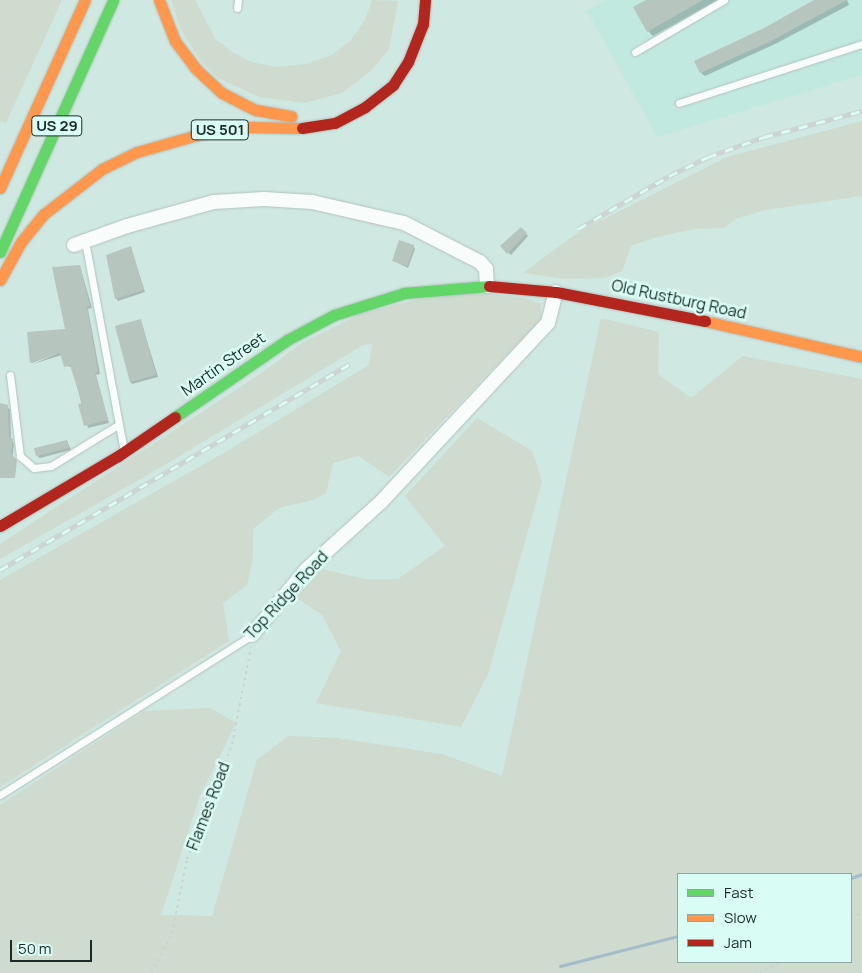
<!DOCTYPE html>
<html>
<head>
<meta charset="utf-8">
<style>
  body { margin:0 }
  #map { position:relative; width:862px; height:973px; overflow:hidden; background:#d0e8e2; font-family:Manrope,sans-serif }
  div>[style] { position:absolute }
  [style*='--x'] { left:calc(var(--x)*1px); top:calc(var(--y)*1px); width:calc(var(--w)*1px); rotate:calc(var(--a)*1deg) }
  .built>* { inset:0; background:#c1e9e0 }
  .green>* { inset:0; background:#cedbce }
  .shadow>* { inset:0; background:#0003 }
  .stream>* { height:3px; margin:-1.5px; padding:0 1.5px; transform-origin:1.5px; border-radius:1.5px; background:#a4bbc9 }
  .building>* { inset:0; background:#b6c5be; transform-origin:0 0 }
  .path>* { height:2px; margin-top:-1px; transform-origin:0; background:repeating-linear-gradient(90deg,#cad2d0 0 2.5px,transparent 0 6.5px) }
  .roads { filter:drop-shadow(0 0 1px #b0c2be) drop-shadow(0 0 1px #b0c2be) }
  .lane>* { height:7px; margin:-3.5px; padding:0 3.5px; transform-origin:3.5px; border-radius:3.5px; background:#f8fcfb }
  .street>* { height:14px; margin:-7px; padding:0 7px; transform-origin:7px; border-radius:7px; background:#f8fcfb }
  .fast>* { height:11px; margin:-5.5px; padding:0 5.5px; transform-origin:5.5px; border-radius:5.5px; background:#63d668 }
  .slow>* { height:11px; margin:-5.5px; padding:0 5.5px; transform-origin:5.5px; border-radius:5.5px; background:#ff974d }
  .jam>* { height:11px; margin:-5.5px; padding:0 5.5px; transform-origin:5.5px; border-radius:5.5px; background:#b3261e }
  .rail>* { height:5px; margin-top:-2.5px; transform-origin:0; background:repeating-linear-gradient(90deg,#d9fdf5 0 9px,#ccd4d2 0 18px); box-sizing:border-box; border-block:1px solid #ccd4d2 }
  span { translate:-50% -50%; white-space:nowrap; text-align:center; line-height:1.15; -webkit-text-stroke:5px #d9fdf5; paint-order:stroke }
  .shield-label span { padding:1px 4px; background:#d9fdf5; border:1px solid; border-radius:4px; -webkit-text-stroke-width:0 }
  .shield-label { font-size:15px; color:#1b2c28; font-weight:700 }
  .street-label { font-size:16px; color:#1b2c28 }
  .legend { position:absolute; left:677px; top:873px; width:175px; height:90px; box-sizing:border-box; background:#d9fdf5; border:1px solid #8da9a3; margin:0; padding:6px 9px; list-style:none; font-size:15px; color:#1b2c28 }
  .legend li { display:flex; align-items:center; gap:10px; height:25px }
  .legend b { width:25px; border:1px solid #8da9a3 }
  .scale { position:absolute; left:10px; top:940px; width:82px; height:22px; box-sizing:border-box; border:2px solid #1b2c28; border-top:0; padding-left:6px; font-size:15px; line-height:18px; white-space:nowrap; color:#1b2c28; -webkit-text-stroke:4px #d9fdf5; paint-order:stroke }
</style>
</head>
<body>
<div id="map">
  <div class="built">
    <div style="clip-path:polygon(607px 0,862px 0,862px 75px,657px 137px,587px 11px)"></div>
  </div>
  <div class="green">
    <div style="clip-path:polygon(0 0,62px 0,6px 123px,0 121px)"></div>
    <div style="clip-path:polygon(171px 0,195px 0,215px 38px,232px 52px,251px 62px,277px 67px,306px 64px,332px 55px,351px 40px,365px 20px,372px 0,398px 1px,389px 49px,372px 70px,342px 93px,304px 103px,259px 97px,218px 78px,201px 61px,181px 30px)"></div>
    <div style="clip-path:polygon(862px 121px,862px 196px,765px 210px,735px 219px,725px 228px,695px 229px,657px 237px,631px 246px,622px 271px,605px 278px,564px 279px,523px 273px,580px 231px,727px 157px)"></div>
    <div style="clip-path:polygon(472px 292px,526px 298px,541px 304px,541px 319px,389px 477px,359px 456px,333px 463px,326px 493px,313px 500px,279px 508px,253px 529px,253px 558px,247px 585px,223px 603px,229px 641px,0 787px,0 580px,227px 451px,369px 365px,372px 344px,363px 345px,163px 466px,0 559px,0 544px,260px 374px,302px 343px,360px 314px,415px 300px)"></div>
    <div style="clip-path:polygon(evenodd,601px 318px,659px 332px,658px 374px,691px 398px,743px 356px,862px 379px,862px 973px,0 973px,0 805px,144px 711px,210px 708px,236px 723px,200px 796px,161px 915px,212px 916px,257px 760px,288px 736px,337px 738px,442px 754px,502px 776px,601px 318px,678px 874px,851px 874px,851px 962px,678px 962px,678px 874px)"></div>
    <div style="clip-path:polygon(477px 418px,532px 451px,542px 481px,488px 674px,461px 727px,316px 703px,341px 651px,322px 615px,295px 597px,322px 569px,365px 579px,398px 579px,445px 546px,405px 496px)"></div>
  </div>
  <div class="shadow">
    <div style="clip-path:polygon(648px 0,718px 0,653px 36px,648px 31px)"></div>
    <div style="clip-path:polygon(817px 0,847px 0,849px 5px,775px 44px,705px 76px,701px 73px,765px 30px)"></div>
    <div style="clip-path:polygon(521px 229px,528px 236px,511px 255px,501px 246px)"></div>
    <div style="clip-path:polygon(413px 246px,415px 249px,408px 268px,392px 260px)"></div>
    <div style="clip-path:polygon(131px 248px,145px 292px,118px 301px,116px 298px)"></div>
    <div style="clip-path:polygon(80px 266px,92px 308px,88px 309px,100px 374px,96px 375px,109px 423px,88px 428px,72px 367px,65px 366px,62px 355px,33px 364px,65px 350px,32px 363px,29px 333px,66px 330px)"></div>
    <div style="clip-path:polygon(141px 321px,158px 377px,132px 384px,130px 381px)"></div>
    <div style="clip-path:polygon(0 405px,10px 409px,11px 440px,14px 443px,12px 463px,0 461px)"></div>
    <div style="clip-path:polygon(67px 441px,71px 450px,40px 458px,37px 456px)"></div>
  </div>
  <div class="stream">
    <div style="--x:851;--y:878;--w:12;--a:-20"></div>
    <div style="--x:560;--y:966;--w:122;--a:-14.3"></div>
  </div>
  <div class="building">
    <div style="clip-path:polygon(646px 0,703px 0,647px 32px,633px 7px)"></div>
    <div style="clip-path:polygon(814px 0,847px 0,771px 41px,700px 73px,694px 61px,764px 28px)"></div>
    <div style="clip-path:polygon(521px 227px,527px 233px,507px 254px,500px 246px)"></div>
    <div style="left:399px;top:240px;width:16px;height:22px;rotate:18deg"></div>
    <div style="clip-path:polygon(131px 246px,144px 290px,115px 299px,106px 255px)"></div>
    <div style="clip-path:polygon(80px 265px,90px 306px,87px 306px,98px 372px,95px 373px,108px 420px,84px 426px,78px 404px,82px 403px,70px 365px,64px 367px,60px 353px,30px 363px,27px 332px,65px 329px,52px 267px)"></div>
    <div style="left:141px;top:319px;width:58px;height:27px;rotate:75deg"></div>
    <div style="clip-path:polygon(0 403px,8px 405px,9px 437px,13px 439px,11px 454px,17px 460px,15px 478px,0 478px)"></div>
    <div style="left:67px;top:440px;width:8px;height:34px;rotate:76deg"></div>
  </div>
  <div class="path">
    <div style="--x:851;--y:917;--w:12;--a:-20"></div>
    <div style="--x:152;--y:973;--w:45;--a:-63.4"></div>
    <div style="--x:172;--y:933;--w:76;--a:-78.5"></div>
    <div style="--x:187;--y:859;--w:123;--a:-68.6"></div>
    <div style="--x:232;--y:744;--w:99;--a:-78.9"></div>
    <div style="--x:759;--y:973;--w:25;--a:-27"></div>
  </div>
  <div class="roads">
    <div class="lane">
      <div style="--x:237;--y:8;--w:8;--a:-83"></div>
      <div style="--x:635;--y:52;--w:103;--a:-30.3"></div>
      <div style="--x:679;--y:103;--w:192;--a:-17.9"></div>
      <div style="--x:85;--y:241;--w:214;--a:79.5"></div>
      <div style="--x:10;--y:375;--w:82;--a:83"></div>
      <div style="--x:20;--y:456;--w:18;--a:41"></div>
      <div style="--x:34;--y:468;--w:17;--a:-7"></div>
      <div style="--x:51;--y:466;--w:76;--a:-31.6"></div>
      <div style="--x:0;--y:795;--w:299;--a:-32.4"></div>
    </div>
    <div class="street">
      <div style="--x:74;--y:245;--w:56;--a:-19.7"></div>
      <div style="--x:127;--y:226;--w:90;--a:-15.4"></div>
      <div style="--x:214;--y:202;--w:50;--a:-3.4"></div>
      <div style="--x:264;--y:199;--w:48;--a:3.6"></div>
      <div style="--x:312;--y:202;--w:94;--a:12.9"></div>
      <div style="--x:404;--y:223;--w:85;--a:27.2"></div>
      <div style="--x:480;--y:262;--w:9;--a:49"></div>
      <div style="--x:486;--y:269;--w:17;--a:87"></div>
      <div style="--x:252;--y:635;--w:85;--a:-50.3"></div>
      <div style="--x:306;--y:570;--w:101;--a:-42.2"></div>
      <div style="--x:381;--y:502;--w:245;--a:-47"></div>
      <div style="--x:548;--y:323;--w:32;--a:-76"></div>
    </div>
    <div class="fast">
      <div style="--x:0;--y:252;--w:276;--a:-65.8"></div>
      <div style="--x:175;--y:417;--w:136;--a:-34.5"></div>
      <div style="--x:287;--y:340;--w:53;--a:-28"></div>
      <div style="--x:334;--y:315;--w:73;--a:-17.4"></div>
      <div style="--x:404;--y:293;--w:85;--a:-4.7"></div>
    </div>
    <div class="slow">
      <div style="--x:159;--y:0;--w:44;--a:68.7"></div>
      <div style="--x:175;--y:41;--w:34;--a:53"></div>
      <div style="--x:195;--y:68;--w:37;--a:43"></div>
      <div style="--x:222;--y:93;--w:38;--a:27"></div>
      <div style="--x:256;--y:110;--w:36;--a:10"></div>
      <div style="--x:0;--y:188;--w:206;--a:-65.7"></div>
      <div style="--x:0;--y:280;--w:43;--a:-61.1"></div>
      <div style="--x:21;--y:242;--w:36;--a:-51"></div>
      <div style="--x:44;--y:214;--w:73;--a:-37.8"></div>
      <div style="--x:102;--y:169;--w:39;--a:-26"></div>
      <div style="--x:137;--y:152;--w:77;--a:-15.8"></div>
      <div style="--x:211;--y:131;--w:36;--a:-6"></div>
      <div style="--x:247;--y:127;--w:55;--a:1"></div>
      <div style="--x:705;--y:321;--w:161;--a:12.9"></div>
    </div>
    <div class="jam">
      <div style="--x:302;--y:128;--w:33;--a:-9"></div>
      <div style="--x:335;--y:123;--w:34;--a:-28"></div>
      <div style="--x:365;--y:107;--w:36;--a:-38"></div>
      <div style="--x:393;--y:85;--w:27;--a:-57"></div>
      <div style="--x:408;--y:62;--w:41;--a:-68.5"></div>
      <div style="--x:423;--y:24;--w:24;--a:-85"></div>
      <div style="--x:489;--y:286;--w:67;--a:5.1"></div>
      <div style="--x:556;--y:292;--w:152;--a:11"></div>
      <div style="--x:0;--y:526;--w:137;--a:-30.7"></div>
      <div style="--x:118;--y:456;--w:69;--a:-34.4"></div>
    </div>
  </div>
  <div class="rail">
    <div style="--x:578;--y:229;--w:105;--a:-30.2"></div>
    <div style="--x:669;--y:176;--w:43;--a:-26"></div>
    <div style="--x:708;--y:157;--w:59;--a:-19.7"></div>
    <div style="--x:764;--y:137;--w:101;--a:-14.9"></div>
    <div style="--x:0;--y:570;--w:406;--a:-30.5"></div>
  </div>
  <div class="shield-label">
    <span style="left:57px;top:126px">US 29</span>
    <span style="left:220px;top:130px">US 501</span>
  </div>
  <div class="street-label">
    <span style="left:679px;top:299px;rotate:12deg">Old Rustburg Road</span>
    <span style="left:223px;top:364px;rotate:-35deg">Martin Street</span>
    <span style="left:286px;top:595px;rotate:-47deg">Top Ridge Road</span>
    <span style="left:208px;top:806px;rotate:-69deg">Flames Road</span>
  </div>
  <ul class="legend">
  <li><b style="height:6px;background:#63d668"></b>Fast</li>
  <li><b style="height:6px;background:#ff974d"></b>Slow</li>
  <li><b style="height:6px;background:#b3261e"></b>Jam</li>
  </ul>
  <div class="scale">50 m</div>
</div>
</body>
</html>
